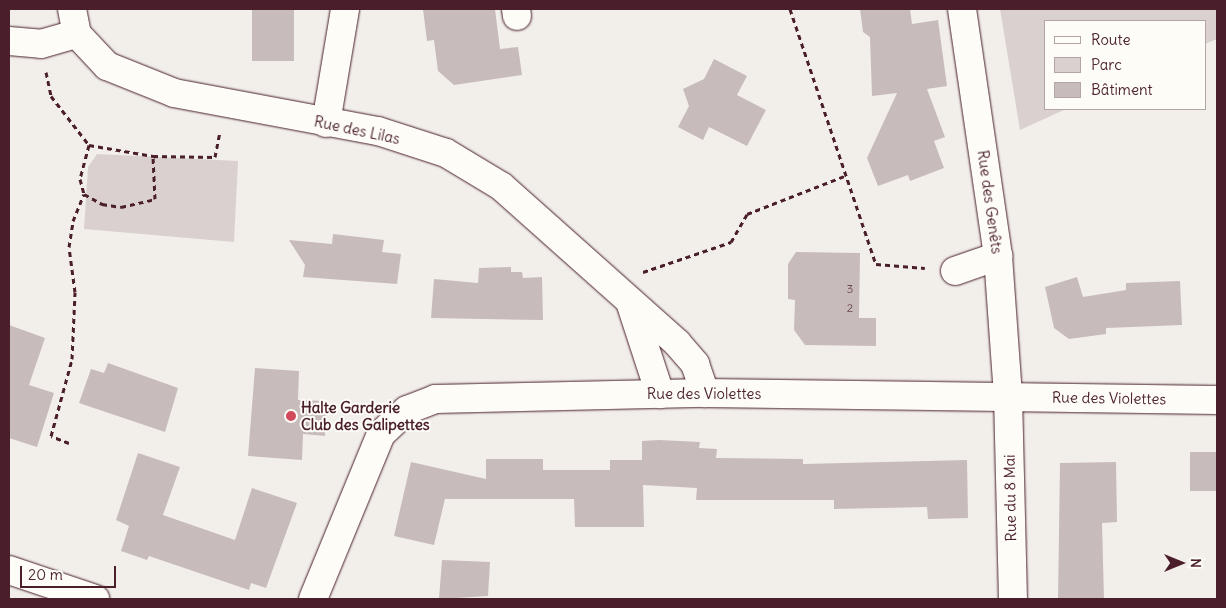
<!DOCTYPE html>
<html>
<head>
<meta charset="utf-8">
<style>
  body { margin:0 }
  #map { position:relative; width:1226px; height:608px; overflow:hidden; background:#f2efeb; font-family:Delius,sans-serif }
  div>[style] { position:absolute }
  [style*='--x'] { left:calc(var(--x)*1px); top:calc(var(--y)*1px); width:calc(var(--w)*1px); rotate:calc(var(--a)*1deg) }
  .green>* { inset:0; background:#d9d0cf }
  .building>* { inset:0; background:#c8bbbb; transform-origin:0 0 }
  .path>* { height:3px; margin-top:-1.5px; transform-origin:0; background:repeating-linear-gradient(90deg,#4a1f2b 0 5px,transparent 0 9px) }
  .roads { filter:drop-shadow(0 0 1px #4a1f2b) drop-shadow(0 0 1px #4a1f2b) }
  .minor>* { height:28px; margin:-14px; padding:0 14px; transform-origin:14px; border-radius:14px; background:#fdfcf7 }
  .dots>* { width:14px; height:14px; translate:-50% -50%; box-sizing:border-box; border:2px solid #fdfcf7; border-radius:50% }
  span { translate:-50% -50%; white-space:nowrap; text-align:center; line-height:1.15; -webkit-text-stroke:4px #fdfcf7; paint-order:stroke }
  .number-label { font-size:12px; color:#6a464f }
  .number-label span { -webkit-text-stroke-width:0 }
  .street-label { font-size:15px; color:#4a1f2b }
  .poi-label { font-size:15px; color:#4a1f2b; font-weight:700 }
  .left { translate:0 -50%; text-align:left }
  .frame { position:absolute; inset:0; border:10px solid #4a1f2b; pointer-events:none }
  .legend { position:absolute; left:1044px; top:20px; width:162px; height:90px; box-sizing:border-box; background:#fdfcf7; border:1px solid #b5a4a5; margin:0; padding:6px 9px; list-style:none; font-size:15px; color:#4a1f2b }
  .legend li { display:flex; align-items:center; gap:10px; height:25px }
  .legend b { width:25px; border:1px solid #b5a4a5 }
  .north { position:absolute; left:1156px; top:538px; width:50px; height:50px; -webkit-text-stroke:4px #fdfcf7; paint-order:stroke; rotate:90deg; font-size:14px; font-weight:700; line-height:20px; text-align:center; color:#4a1f2b }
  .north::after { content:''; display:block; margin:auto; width:18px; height:22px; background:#4a1f2b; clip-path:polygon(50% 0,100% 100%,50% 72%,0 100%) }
  .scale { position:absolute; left:20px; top:566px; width:96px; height:22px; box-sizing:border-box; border:2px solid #4a1f2b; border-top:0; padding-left:6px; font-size:15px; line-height:18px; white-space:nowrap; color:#4a1f2b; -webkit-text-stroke:4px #fdfcf7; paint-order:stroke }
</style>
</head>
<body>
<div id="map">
  <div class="green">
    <div style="clip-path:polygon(1000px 9px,1217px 9px,1217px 39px,1205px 44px,1205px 21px,1045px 21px,1045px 109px,1066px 109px,1020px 130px)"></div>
    <div style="clip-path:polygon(97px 154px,238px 161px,234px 242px,84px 229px,88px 167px)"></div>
  </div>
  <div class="building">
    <div style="left:252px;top:9px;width:42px;height:52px"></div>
    <div style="clip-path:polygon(423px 9px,495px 9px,500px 49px,518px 47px,522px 75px,454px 85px,438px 71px,434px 40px,427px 41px)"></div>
    <div style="clip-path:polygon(860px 9px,910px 9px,912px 24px,938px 20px,947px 86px,927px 89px,945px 137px,934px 141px,944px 168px,910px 181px,908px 175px,878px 186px,867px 158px,897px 93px,872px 96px,870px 37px,863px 32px)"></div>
    <div style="clip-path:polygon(714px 59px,747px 76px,737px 95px,766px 110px,747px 146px,709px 127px,703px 140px,678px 127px,689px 106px,683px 89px,704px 79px)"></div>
    <div style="clip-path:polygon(333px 234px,384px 240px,382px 252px,401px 254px,397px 284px,303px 277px,305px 265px,289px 240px,332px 244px)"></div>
    <div style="clip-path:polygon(796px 252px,860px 253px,859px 318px,876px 318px,876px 346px,805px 345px,794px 330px,795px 300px,788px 299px,788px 264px)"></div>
    <div style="clip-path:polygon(511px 267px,511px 272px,522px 272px,523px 278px,542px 277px,543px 320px,431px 318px,434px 279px,478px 283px,479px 268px)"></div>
    <div style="clip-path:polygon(1077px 277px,1083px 297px,1126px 290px,1126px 283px,1180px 281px,1182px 325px,1106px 328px,1106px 334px,1069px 339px,1054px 328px,1045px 287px)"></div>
    <div style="clip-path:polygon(9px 325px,45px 338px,29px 385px,54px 393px,37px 447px,9px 438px)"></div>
    <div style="clip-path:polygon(108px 363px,178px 388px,165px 432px,79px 403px,91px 369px,104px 373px)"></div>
    <div style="clip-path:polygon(255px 368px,299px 371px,298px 400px,327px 401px,325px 436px,303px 434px,302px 460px,248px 456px)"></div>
    <div style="clip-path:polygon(659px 440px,700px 442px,699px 448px,717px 449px,716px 458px,803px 459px,803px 464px,967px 460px,968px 518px,928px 519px,927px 507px,834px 509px,834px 500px,696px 500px,697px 488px,643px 485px,644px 527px,575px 527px,574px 499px,445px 499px,434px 545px,394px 536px,411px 462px,486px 479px,486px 459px,543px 459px,543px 470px,610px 470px,610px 460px,642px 460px,642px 441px)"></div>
    <div style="left:1190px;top:452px;width:27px;height:39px"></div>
    <div style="clip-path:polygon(138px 453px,180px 467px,163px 515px,235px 540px,252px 488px,297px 503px,266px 588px,251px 583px,249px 590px,149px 556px,147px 560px,121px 551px,129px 526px,116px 520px)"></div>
    <div style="clip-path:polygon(1116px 462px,1117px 522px,1102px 523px,1104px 599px,1058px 599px,1060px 463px)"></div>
    <div style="clip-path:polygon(442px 560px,490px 562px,488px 596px,439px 599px)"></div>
  </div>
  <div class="path">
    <div style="--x:790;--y:9;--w:269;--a:71.4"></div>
    <div style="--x:876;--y:264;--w:49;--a:4.7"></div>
    <div style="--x:46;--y:72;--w:25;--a:78"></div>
    <div style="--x:51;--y:96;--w:62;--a:52.2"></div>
    <div style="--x:89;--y:145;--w:65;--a:9.8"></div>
    <div style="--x:153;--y:156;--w:62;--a:0.9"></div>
    <div style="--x:215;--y:157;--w:25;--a:-79"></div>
    <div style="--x:89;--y:145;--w:35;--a:105"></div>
    <div style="--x:80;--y:179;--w:16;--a:75"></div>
    <div style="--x:84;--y:194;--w:21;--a:29"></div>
    <div style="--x:102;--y:204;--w:19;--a:9"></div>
    <div style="--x:121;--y:207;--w:35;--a:-13"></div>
    <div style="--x:155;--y:199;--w:43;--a:-92.7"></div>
    <div style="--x:643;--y:272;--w:93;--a:-18.8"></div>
    <div style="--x:731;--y:242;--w:32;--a:-60"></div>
    <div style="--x:747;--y:214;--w:107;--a:-21.3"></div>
    <div style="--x:69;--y:443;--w:19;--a:-159"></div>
    <div style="--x:51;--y:436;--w:80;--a:-74.7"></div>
    <div style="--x:72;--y:359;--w:67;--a:-87.4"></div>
    <div style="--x:75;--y:292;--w:45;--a:-97.6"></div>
    <div style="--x:69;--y:247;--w:26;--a:-81"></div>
    <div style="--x:73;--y:221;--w:29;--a:-68"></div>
  </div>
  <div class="roads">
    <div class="minor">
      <div style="--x:72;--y:9;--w:25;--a:79"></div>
      <div style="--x:77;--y:34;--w:44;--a:46.8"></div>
      <div style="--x:107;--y:66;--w:72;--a:21.9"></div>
      <div style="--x:174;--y:93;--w:208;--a:10.6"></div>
      <div style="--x:378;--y:131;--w:71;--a:17.9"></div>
      <div style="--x:446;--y:153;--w:64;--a:31"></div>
      <div style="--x:501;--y:186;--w:236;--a:41.7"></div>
      <div style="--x:677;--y:343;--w:28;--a:49"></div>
      <div style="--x:695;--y:364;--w:31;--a:71"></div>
      <div style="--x:516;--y:9;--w:7;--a:82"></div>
      <div style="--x:962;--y:9;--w:250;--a:81.7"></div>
      <div style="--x:998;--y:256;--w:140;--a:85.9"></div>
      <div style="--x:1008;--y:396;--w:203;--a:88.6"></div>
      <div style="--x:9;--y:41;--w:32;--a:5"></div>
      <div style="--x:41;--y:44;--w:37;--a:-16"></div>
      <div style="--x:326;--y:123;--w:116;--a:-80.5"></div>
      <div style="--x:955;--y:271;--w:46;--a:-19.2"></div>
      <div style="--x:630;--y:302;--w:97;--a:71.9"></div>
      <div style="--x:9;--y:570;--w:91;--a:18.6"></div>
      <div style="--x:313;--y:599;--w:178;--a:-67.6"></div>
      <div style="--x:381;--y:434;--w:35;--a:-43"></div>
      <div style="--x:407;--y:410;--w:30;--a:-21"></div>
      <div style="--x:435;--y:399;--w:270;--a:-1.3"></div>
      <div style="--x:705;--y:393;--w:512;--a:0.78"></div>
    </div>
  </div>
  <div class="dots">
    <div style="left:291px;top:416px;background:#d1495b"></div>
  </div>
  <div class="number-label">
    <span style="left:850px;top:289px">3</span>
    <span style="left:850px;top:308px">2</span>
  </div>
  <div class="street-label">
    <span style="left:357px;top:130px;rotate:12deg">Rue des Lilas</span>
    <span style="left:990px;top:202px;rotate:82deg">Rue des Genêts</span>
    <span style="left:704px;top:394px">Rue des Violettes</span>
    <span style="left:1109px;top:398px;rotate:1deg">Rue des Violettes</span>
    <span style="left:1010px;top:498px;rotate:-91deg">Rue du 8 Mai</span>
  </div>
  <div class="poi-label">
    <span class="left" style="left:301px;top:416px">Halte Garderie<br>Club des Galipettes</span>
  </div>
  <div class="frame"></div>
  <ul class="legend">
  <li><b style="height:6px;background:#fdfcf7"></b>Route</li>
  <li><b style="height:14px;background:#d9d0cf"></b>Parc</li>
  <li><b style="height:14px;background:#c8bbbb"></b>Bâtiment</li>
  </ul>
  <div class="north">N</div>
  <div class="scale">20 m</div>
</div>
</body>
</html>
